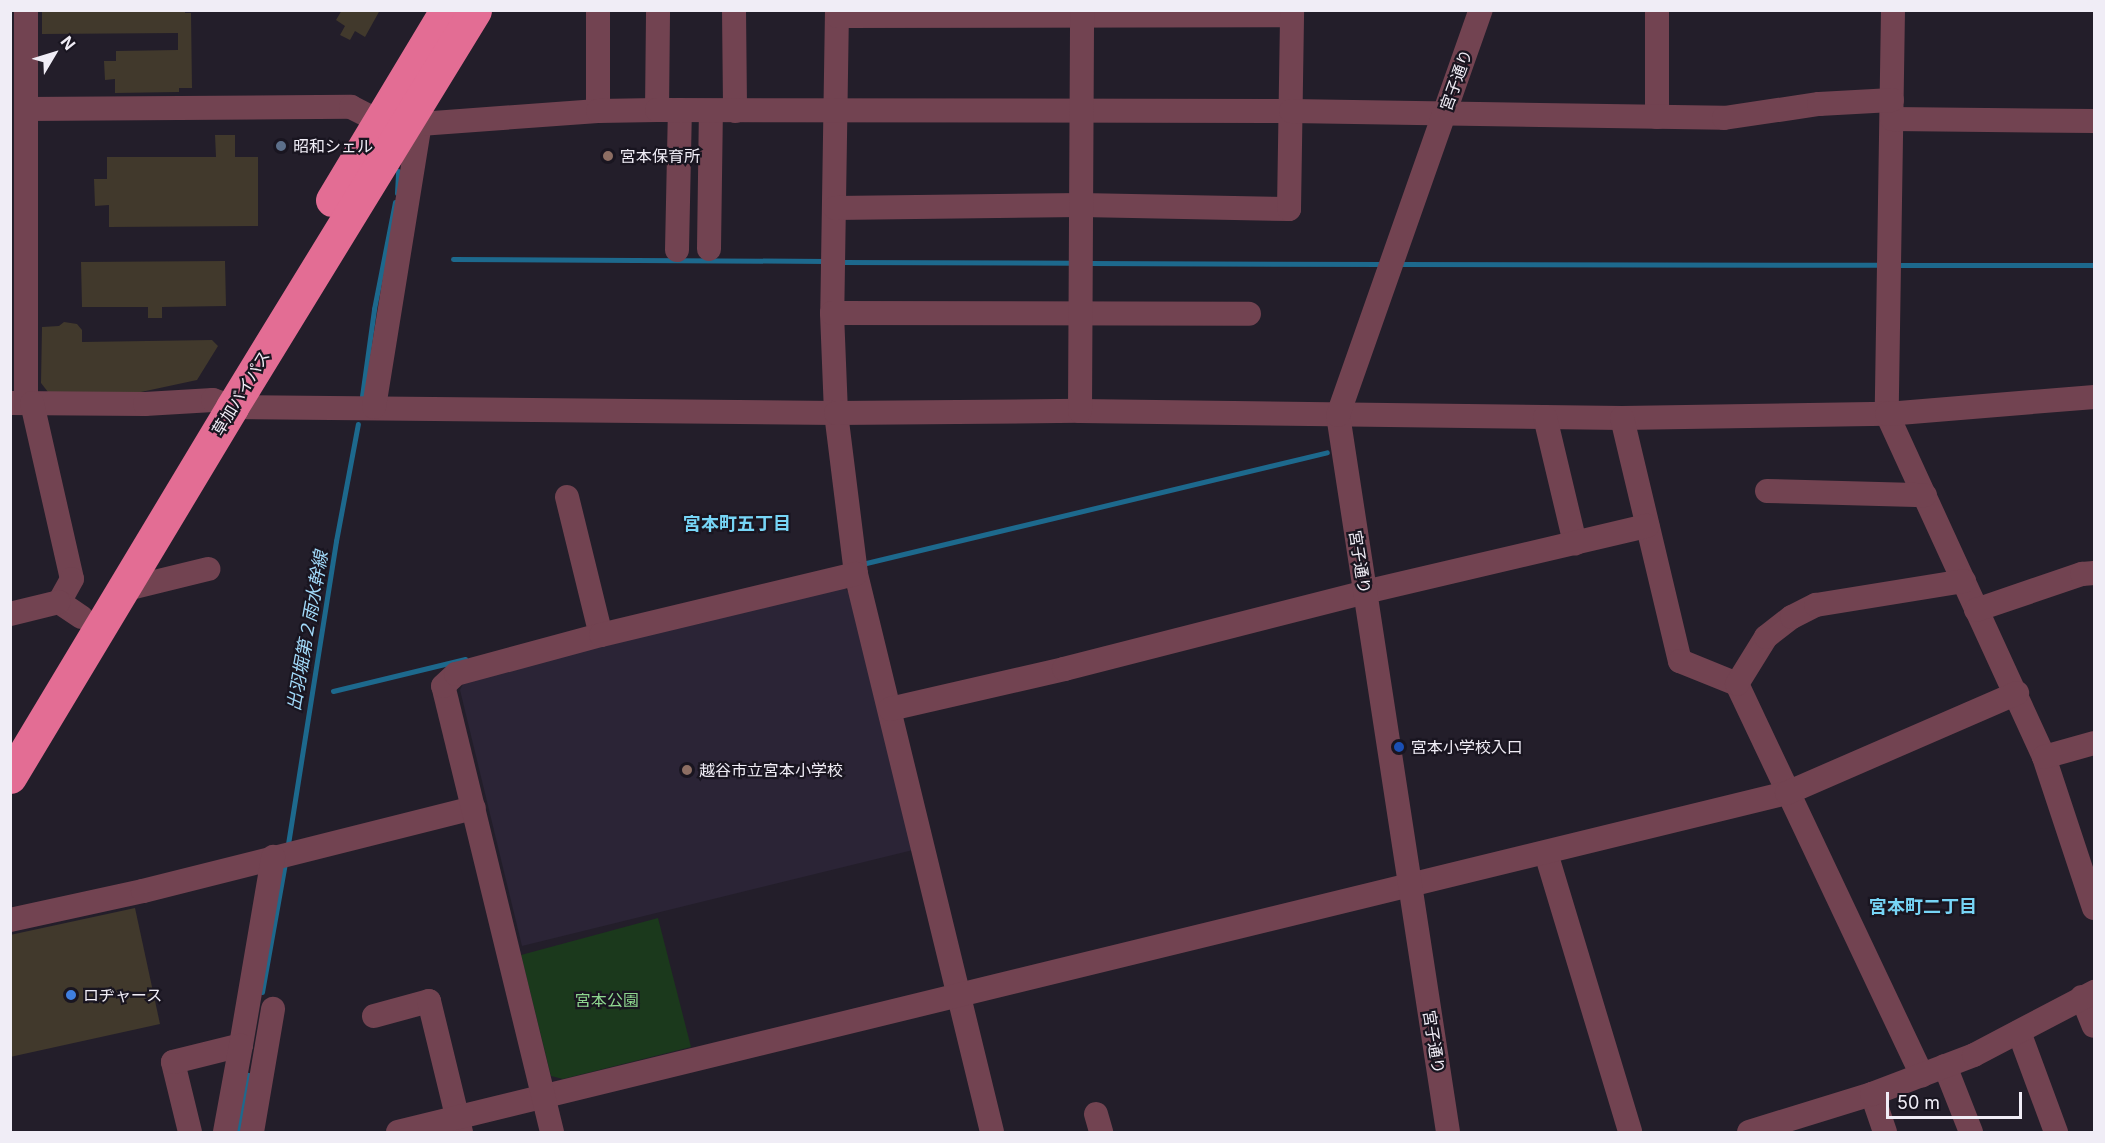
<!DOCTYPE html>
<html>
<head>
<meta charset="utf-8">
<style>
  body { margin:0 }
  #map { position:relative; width:2105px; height:1143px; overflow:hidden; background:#231e2a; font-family:Inter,"Noto Sans JP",sans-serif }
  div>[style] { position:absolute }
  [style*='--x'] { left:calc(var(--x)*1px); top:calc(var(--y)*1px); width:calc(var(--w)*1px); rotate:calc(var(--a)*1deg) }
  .built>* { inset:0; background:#2b2436 }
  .green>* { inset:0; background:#1b391c }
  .stream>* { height:5px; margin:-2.5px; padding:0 2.5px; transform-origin:2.5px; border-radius:2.5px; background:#1d698d }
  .building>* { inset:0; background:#41392c }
  .minor>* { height:24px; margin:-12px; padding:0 12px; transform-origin:12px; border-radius:12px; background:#724351 }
  .highway>* { height:33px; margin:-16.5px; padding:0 16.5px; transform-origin:16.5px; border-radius:16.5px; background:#e36d94 }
  .dots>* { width:16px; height:16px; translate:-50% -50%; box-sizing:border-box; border:3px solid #191520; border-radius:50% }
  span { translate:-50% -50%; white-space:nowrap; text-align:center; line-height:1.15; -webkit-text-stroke:4.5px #191520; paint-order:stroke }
  .street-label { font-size:16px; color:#f0edf6 }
  .poi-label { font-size:16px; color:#f0edf6 }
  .left { translate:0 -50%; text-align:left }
  .park-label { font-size:16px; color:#8ed68f }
  .neighbourhood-label { font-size:18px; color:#77d5f6; font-weight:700 }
  .water-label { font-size:18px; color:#a2dafa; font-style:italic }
  .frame { position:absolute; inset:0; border:12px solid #f0edf6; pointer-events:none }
  .north { position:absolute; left:24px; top:24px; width:60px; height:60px; -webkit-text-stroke:4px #191520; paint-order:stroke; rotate:52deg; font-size:16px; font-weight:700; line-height:24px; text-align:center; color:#f0edf6 }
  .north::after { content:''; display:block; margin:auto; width:21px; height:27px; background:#f0edf6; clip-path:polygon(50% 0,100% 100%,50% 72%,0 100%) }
  .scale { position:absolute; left:1886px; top:1092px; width:136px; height:27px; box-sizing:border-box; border:3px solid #f0edf6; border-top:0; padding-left:8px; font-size:18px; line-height:21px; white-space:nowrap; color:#f0edf6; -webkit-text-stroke:4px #191520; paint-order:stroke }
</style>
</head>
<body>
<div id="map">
  <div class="built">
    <div style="clip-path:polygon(844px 587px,852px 596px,913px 850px,522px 946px,460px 690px,465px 680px)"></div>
  </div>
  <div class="green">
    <div style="clip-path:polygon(658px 918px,691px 1047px,563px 1079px,551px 1076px,521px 955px)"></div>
  </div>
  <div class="stream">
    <div style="--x:397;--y:193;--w:22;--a:-87"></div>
    <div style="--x:453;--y:259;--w:374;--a:0.3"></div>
    <div style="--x:839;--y:262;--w:237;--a:0.2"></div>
    <div style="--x:1088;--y:263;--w:297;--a:0.2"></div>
    <div style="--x:1397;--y:264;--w:486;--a:0.1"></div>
    <div style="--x:1895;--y:265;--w:199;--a:0"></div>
    <div style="--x:362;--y:396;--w:88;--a:-82.1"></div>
    <div style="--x:374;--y:309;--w:109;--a:-78.9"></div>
    <div style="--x:862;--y:564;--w:478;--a:-13.5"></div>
    <div style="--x:333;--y:691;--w:136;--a:-13.6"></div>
    <div style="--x:288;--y:844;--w:307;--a:-81"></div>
    <div style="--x:336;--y:541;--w:119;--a:-79.4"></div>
    <div style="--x:262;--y:992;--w:131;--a:-79.9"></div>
    <div style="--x:238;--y:1132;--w:58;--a:-80"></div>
  </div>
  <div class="building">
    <div style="clip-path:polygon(42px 10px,185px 10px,185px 13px,191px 13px,192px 88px,179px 88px,179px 92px,115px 93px,115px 79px,105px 80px,104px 61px,116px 61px,116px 51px,178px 50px,178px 33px,42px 34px)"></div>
    <div style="clip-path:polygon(342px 10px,380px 10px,365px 37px,355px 31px,350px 40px,340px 35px,345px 26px,336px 20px)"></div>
    <div style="clip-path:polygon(215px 135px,235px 135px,235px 157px,258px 157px,258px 226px,109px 227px,109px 205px,95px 206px,94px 179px,107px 179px,107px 157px,216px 157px)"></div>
    <div style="clip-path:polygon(225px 261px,226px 306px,162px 307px,162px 318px,148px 318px,148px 307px,82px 307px,81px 262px)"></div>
    <div style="clip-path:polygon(64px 322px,77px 324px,82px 330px,82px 342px,212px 340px,218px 346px,197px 380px,141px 392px,48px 392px,41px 383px,42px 327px,59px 326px)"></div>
    <div style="clip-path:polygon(135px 908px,160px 1024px,10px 1057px,10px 935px)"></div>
  </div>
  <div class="minor">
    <div style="--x:598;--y:10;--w:101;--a:90"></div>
    <div style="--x:734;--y:10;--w:101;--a:89.4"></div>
    <div style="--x:837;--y:10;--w:303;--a:90.9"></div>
    <div style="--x:832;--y:313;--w:100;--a:87.7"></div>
    <div style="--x:836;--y:413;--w:162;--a:82.9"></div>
    <div style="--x:856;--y:574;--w:574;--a:76.3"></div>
    <div style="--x:1893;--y:10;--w:404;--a:90.9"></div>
    <div style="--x:1887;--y:414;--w:377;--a:65.4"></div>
    <div style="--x:2044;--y:757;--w:159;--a:71.7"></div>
    <div style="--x:837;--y:16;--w:455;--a:-0.1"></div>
    <div style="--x:26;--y:109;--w:325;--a:-0.4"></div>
    <div style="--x:351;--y:107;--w:30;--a:27"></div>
    <div style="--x:657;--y:110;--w:100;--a:-89.4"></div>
    <div style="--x:1657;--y:117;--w:107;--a:-90"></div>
    <div style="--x:1892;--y:119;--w:202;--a:0.6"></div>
    <div style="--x:835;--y:208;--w:246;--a:-0.7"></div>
    <div style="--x:1081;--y:205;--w:208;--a:1.1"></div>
    <div style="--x:1289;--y:209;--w:199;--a:-89.1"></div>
    <div style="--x:709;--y:249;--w:138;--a:-89.2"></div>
    <div style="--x:677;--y:250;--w:140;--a:-88.8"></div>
    <div style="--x:832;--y:313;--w:417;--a:0.1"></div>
    <div style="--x:10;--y:403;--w:135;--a:0.4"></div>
    <div style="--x:145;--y:404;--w:68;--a:-3.4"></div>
    <div style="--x:213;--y:400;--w:20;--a:20"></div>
    <div style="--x:232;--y:407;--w:604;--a:0.57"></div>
    <div style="--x:836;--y:413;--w:244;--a:-0.5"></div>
    <div style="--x:1080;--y:411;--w:542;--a:0.74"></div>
    <div style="--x:1622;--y:418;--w:265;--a:-0.9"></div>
    <div style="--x:1887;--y:414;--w:208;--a:-4.7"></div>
    <div style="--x:26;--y:403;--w:393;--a:-90"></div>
    <div style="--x:32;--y:403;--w:180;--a:77.2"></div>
    <div style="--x:72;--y:579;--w:26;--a:119"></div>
    <div style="--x:59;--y:602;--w:27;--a:34"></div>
    <div style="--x:374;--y:407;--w:287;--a:-80.8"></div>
    <div style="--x:420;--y:124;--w:178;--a:-4.2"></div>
    <div style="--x:598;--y:111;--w:59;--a:-1"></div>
    <div style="--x:657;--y:110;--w:634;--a:0.09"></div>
    <div style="--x:1291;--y:111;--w:433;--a:0.9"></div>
    <div style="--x:1724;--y:118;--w:96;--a:-8.4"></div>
    <div style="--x:1819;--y:104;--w:73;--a:-3.1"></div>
    <div style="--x:1080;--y:411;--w:401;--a:-89.7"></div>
    <div style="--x:1545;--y:417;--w:130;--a:76.6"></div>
    <div style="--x:1622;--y:418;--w:250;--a:76.6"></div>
    <div style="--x:1680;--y:661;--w:61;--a:22"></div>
    <div style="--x:1737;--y:684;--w:433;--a:64.7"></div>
    <div style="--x:1767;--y:491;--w:158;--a:1.5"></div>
    <div style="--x:567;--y:497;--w:142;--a:76.2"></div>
    <div style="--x:122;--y:590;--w:89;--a:-13.7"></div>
    <div style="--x:1976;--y:610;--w:112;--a:-18.8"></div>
    <div style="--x:2082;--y:574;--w:12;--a:-5"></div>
    <div style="--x:10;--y:614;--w:50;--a:-13.8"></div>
    <div style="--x:1737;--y:684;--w:55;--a:-58.3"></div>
    <div style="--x:1766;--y:637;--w:33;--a:-38"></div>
    <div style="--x:1792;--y:617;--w:27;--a:-27"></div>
    <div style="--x:1816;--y:605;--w:150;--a:-9.2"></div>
    <div style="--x:890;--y:709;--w:179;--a:-12.9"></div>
    <div style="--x:1064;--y:669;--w:311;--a:-14.3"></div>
    <div style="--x:1365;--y:592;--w:290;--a:-13.2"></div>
    <div style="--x:2044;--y:757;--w:52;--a:-15.6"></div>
    <div style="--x:1546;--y:853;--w:291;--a:73.2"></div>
    <div style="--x:10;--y:920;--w:136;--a:-12.3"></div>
    <div style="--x:143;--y:891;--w:341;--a:-14.1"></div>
    <div style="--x:2082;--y:997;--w:31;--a:68"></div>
    <div style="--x:374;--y:1016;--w:57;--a:-15.3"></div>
    <div style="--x:429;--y:1001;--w:135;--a:76.3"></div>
    <div style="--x:2019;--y:1032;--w:107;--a:69.7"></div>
    <div style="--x:1945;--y:1066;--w:71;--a:68.5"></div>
    <div style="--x:1872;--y:1094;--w:40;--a:71.1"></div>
    <div style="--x:1096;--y:1114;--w:19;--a:74"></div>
    <div style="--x:190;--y:1132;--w:72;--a:-103.7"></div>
    <div style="--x:173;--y:1062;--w:70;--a:-14"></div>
    <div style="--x:241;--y:1045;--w:191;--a:-80.3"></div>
    <div style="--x:225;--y:1132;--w:88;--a:-79.6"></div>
    <div style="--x:252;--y:1132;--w:125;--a:-80.3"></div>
    <div style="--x:398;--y:1132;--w:1430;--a:-13.72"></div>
    <div style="--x:1787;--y:793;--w:251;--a:-23.5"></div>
    <div style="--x:552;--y:1132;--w:459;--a:-103.7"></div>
    <div style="--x:443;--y:686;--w:18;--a:-43"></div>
    <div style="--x:456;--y:674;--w:150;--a:-15.1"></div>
    <div style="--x:601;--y:635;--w:262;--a:-13.5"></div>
    <div style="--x:1448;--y:1132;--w:725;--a:-98.72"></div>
    <div style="--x:1338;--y:415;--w:430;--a:-70.6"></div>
    <div style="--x:1749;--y:1132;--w:129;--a:-17.2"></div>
    <div style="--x:1872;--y:1094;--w:109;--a:-20.9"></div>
    <div style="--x:1974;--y:1055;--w:136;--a:-27.7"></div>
  </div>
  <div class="highway">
    <div style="--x:332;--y:200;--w:222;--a:-59"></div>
    <div style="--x:10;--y:777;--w:431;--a:-59"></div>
    <div style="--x:232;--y:407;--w:465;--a:-58.5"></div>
  </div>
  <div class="dots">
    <div style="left:281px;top:146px;background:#5c6f8a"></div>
    <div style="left:608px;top:156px;background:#8d6e63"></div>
    <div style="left:1399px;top:747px;background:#1a4fb4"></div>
    <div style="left:687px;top:770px;background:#8d6e63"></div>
    <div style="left:71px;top:995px;background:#3f7fe0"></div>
  </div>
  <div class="street-label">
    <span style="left:1456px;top:80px;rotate:-70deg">宮子通り</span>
    <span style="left:241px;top:393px;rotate:-59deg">草加バイパス</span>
    <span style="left:1360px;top:562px;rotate:81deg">宮子通り</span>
    <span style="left:1434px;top:1042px;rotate:81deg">宮子通り</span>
  </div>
  <div class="poi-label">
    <span class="left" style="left:293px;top:146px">昭和シェル</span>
    <span class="left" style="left:620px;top:156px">宮本保育所</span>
    <span class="left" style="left:1411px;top:747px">宮本小学校入口</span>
    <span class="left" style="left:699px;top:770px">越谷市立宮本小学校</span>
    <span class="left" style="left:83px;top:995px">ロヂャース</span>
  </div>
  <div class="park-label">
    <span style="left:607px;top:1000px">宮本公園</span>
  </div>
  <div class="neighbourhood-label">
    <span style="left:737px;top:524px">宮本町五丁目</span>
    <span style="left:1923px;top:907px">宮本町二丁目</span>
  </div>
  <div class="water-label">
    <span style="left:308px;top:631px;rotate:-80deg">出羽堀第２雨水幹線</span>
  </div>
  <div class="frame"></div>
  <div class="north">N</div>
  <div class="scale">50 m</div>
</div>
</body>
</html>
